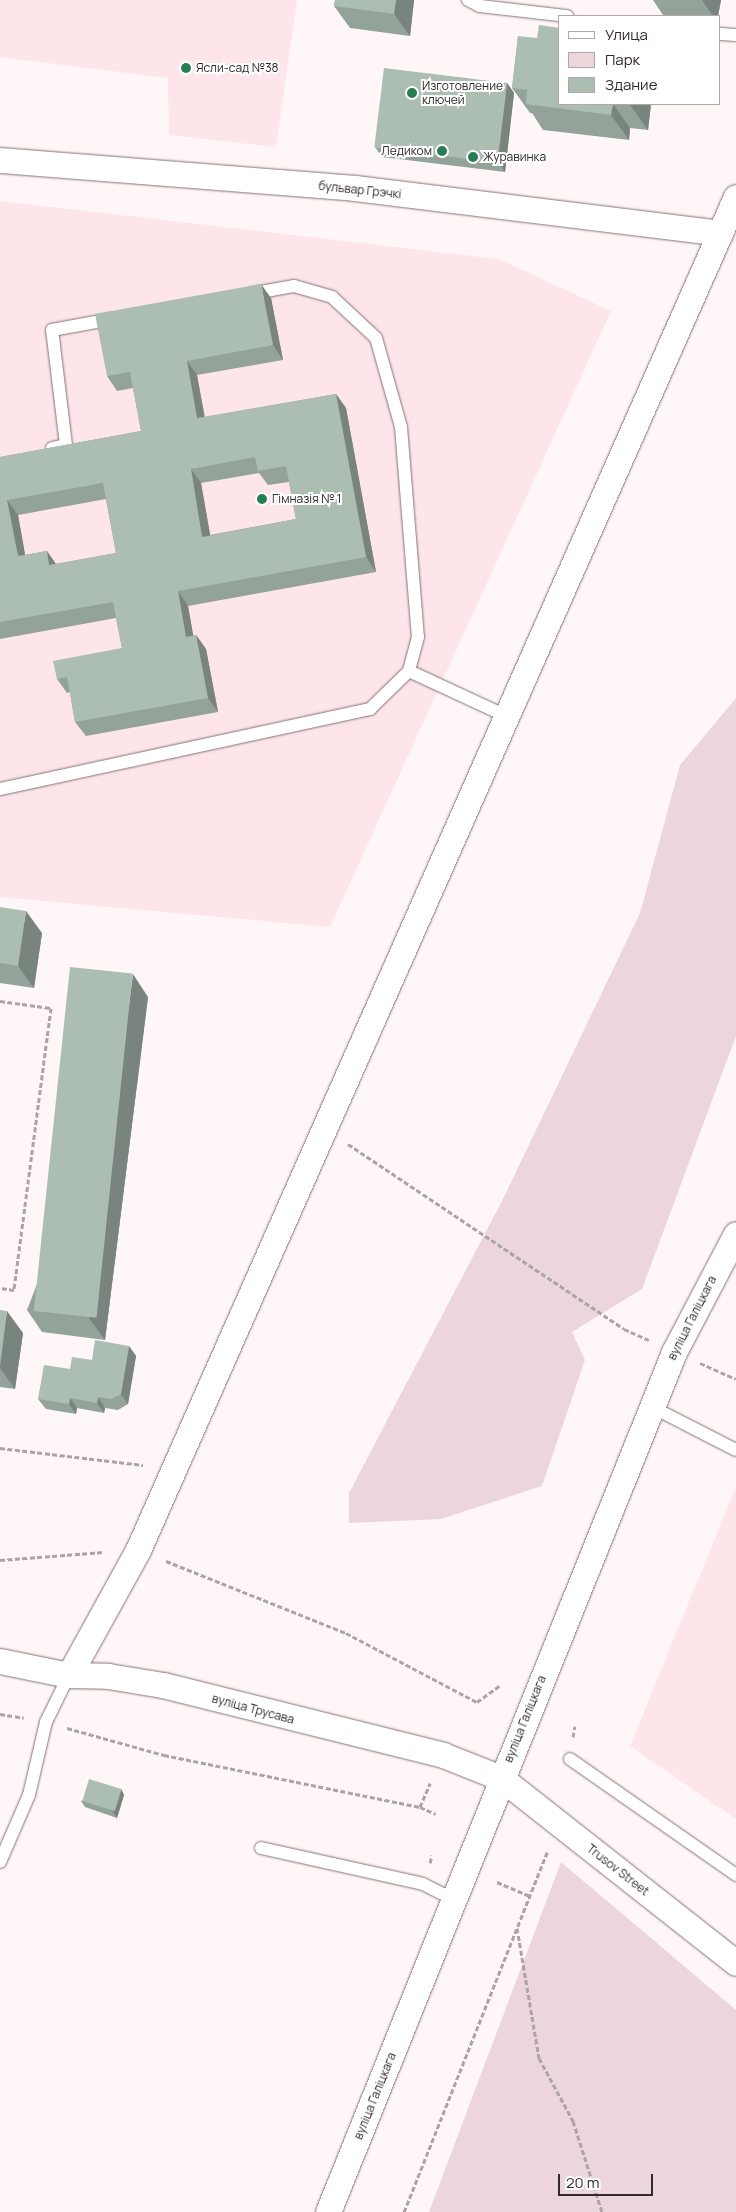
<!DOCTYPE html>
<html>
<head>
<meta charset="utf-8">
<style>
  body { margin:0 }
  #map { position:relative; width:736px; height:2212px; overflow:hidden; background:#fff6f8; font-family:Manrope,sans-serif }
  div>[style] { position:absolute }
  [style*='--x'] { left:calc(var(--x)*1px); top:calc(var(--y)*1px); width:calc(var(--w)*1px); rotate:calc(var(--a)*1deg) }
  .built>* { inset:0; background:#fde5ea }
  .green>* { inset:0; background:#edd6db }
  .path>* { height:3px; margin-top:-1.5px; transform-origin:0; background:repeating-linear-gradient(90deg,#aba3a4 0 5px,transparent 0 7.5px) }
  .roads { filter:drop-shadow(0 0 1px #857276) drop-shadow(0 0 1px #857276) }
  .service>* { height:12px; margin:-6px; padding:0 6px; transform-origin:6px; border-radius:6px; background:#fff }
  .minor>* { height:25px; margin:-12.5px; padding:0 12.5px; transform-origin:12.5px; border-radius:12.5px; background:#fff }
  .wall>* { inset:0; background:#94a399 }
  .shaded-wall>* { inset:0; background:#78847d }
  .building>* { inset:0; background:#acbdb2; transform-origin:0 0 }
  .dots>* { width:14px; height:14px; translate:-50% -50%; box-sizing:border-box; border:2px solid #fff; border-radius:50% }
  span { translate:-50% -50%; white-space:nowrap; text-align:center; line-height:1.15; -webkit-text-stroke:4px #fff; paint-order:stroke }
  .poi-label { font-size:12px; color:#31292a }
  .left { translate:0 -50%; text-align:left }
  .right { translate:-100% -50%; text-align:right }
  .street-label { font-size:12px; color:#31292a }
  .legend { position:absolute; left:558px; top:15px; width:162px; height:90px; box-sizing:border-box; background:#fff; border:1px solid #ada9aa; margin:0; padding:6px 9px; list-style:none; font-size:15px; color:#31292a }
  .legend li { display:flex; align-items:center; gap:10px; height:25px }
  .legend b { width:25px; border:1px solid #ada9aa }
  .scale { position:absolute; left:558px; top:2174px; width:95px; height:22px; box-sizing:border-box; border:2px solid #31292a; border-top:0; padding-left:6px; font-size:15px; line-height:18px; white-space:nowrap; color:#31292a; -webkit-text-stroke:4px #fff; paint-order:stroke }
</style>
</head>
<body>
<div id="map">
  <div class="built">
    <div style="clip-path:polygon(0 0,297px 0,276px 147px,169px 135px,168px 78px,0 57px)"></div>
    <div style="clip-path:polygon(0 201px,498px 259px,611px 311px,330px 927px,0 897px)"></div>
    <div style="clip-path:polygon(736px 1487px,736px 1819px,630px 1746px)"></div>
  </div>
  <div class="green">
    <div style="clip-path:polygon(736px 698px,736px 1036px,642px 1289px,572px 1332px,585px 1360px,542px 1486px,441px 1519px,349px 1523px,349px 1493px,503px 1199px,640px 913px,680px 765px)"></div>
    <div style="clip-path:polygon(561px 1862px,736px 2010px,736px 2212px,429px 2212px)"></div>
  </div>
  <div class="path">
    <div style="--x:0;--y:1001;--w:51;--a:7.8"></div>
    <div style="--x:51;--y:1008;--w:284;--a:97.5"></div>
    <div style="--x:14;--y:1290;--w:14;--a:-172"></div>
    <div style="--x:348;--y:1144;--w:332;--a:33.8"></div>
    <div style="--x:624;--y:1329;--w:27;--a:24"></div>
    <div style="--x:700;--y:1363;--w:39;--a:24"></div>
    <div style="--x:0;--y:1448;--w:144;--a:6.8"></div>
    <div style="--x:0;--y:1560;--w:104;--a:-4.4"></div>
    <div style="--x:166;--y:1561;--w:194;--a:21.8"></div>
    <div style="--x:346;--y:1633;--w:148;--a:27.8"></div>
    <div style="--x:477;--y:1702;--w:29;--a:-36"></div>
    <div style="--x:0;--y:1714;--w:24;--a:9"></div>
    <div style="--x:67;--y:1728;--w:101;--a:15.6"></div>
    <div style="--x:164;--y:1755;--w:261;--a:11.5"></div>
    <div style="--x:420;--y:1807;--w:17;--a:24"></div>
    <div style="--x:573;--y:1737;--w:11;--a:-80"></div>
    <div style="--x:420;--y:1807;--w:26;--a:-67"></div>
    <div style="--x:430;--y:1863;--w:8;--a:-76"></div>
    <div style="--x:497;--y:1882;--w:36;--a:23"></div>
    <div style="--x:517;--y:1928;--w:132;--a:80.4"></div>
    <div style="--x:539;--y:2058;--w:72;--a:61.6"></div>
    <div style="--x:573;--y:2121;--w:96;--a:72.3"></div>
    <div style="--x:404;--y:2212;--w:390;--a:-68.3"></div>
  </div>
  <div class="roads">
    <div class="service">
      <div style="--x:468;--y:0;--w:13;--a:27"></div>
      <div style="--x:480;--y:6;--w:88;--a:6.6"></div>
      <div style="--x:720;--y:34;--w:16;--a:4"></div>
      <div style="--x:250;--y:294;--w:45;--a:-10.3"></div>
      <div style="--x:294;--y:286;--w:40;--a:16"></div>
      <div style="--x:332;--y:297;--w:60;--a:43"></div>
      <div style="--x:376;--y:338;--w:92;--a:74.3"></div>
      <div style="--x:401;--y:427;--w:211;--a:85.4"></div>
      <div style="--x:418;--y:637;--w:35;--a:105"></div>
      <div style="--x:52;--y:448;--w:14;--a:-12"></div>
      <div style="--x:66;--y:445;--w:116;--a:-96.9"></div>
      <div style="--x:52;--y:330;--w:61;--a:-10.4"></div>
      <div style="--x:0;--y:789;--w:379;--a:-12.2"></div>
      <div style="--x:370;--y:709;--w:54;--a:-44.3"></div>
      <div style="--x:409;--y:671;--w:107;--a:24.9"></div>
      <div style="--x:652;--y:1407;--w:94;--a:27.1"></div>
      <div style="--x:570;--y:1759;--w:203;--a:34.9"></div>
      <div style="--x:261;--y:1848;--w:166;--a:12.5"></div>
      <div style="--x:423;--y:1884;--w:35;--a:27"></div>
      <div style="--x:0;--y:1862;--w:73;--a:-66.6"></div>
      <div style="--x:29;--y:1795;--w:75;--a:-76.9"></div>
      <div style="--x:46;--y:1722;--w:52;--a:-63.9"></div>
    </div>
    <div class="minor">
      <div style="--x:0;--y:160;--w:356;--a:4.5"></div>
      <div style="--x:355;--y:188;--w:368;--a:7"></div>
      <div style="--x:0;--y:1661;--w:70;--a:11.5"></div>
      <div style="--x:69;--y:1675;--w:39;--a:1"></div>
      <div style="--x:108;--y:1676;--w:56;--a:9.3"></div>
      <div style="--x:163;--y:1685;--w:289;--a:14"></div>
      <div style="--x:443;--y:1755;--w:62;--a:21.6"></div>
      <div style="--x:501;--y:1778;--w:299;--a:38.2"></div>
      <div style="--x:69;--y:1675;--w:143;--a:-61.1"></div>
      <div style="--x:138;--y:1550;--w:1479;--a:-66.16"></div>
      <div style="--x:328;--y:2212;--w:927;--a:-68.08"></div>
      <div style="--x:674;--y:1352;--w:133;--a:-62.3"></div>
    </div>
  </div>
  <div class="wall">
    <div style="clip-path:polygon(335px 0,414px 0,410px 36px,350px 28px,334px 6px)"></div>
    <div style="clip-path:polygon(653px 0,721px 0,718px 16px,672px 16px,663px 15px)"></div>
    <div style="clip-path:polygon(518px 36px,560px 104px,651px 104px,648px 130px,630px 128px,629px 140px,543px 130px,532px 113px,530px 113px,512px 88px)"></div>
    <div style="clip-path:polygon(507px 83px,514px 93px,505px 172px,382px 157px,375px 147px)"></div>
    <div style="clip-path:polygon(evenodd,271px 298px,283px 360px,197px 375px,205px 417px,336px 394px,346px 408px,376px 572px,188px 606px,193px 635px,196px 635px,206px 649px,218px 712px,86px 736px,75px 722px,70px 692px,67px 693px,57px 679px,122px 648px,116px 618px,0 639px,0 457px,141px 431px,133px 388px,117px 391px,107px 376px,271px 298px,259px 473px,268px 485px,289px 482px,296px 519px,210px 535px,201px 483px,259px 473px,271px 298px,106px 499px,116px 553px,56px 564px,47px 551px,25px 555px,18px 515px,106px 499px)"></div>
    <div style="clip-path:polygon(0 907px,42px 933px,34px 988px,0 983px)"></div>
    <div style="clip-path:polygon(148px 997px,105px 1340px,42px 1332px,27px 1310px)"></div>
    <div style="clip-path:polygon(0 1310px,23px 1333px,15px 1389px,0 1387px)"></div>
    <div style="clip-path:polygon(129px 1346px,136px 1356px,128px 1404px,118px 1410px,105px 1408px,104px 1413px,77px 1408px,76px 1414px,46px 1409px,38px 1399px,70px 1369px)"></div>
    <div style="clip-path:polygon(121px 1789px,124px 1795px,117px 1818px,85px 1807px,81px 1801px)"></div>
  </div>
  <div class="shaded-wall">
    <div style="clip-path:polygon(396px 0,414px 0,410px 36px,394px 14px)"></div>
    <div style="clip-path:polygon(702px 0,721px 0,718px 16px,713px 16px)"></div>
    <div style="clip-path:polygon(507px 83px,514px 93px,505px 172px,498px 161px)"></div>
    <div style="clip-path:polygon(613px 104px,630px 128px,629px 140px,611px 115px)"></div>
    <div style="clip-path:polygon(630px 104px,651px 104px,648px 130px,630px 105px)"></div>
    <div style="clip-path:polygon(261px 284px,271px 298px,283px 360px,273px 345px)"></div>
    <div style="clip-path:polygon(187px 361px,197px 375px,207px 433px,197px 418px)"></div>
    <div style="clip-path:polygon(336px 394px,346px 408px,376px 572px,366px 557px)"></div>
    <div style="clip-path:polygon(191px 469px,201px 483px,213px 551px,202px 537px)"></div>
    <div style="clip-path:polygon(7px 500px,18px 515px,28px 571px,18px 556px)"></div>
    <div style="clip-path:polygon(47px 551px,57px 566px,49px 565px)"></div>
    <div style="clip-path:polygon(178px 591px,188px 606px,196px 651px,186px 637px)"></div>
    <div style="clip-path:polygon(196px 635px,206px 649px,218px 712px,208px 698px)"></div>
    <div style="clip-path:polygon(26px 911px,42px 933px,34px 988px,18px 966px)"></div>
    <div style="clip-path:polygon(133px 974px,148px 997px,105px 1340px,89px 1318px)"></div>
    <div style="clip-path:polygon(7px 1311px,23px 1333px,15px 1389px,0 1368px)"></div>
    <div style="clip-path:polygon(129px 1346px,136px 1356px,128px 1404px,121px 1394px)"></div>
    <div style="clip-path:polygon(98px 1397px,105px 1408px,104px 1413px,97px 1403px)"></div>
    <div style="clip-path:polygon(70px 1398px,77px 1408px,76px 1414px,69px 1404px)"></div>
    <div style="clip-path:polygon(121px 1789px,124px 1795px,117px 1818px,113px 1812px)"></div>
  </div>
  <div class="building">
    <div style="clip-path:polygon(335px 0,396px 0,394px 14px,334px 6px)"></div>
    <div style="clip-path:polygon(539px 25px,560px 28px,560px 104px,613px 104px,611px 115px,526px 104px,527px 90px,512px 88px,518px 36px,537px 38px)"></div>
    <div style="left:384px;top:68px;width:124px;height:80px;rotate:7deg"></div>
    <div style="clip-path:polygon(616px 104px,630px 104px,630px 105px)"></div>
    <div style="clip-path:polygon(evenodd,261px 284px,273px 345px,187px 361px,197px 418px,336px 394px,366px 557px,178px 591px,186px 637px,196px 635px,208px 698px,75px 722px,67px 677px,57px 679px,53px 661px,122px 648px,113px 602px,0 622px,0 457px,141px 431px,130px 372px,107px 376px,95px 314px,261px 284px,255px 457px,258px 471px,286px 466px,296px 519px,202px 537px,191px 469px,255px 457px,261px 284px,103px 483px,116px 553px,49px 565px,47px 551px,18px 556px,7px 500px,103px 483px)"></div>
    <div style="clip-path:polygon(0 907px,26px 911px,18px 966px,0 963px)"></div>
    <div style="left:70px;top:967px;width:63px;height:346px;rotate:6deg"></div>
    <div style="clip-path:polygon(0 1310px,7px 1311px,0 1364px)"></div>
    <div style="clip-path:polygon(95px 1340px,129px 1346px,121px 1394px,111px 1399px,98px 1397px,97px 1403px,70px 1398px,69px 1404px,38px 1399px,44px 1365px,70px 1369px,72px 1357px,92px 1360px)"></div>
    <div style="left:89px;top:1779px;width:34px;height:23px;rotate:17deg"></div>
  </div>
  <div class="dots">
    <div style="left:186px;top:68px;background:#267e53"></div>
    <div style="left:412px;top:93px;background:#267e53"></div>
    <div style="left:442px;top:151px;background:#267e53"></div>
    <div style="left:473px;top:157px;background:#267e53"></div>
    <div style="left:262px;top:499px;background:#267e53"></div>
  </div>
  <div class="poi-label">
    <span class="left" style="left:196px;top:68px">Ясли-сад №38</span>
    <span class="left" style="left:422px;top:93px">Изготовление<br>ключей</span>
    <span class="right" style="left:432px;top:151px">Ледиком</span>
    <span class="left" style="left:483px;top:157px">Журавинка</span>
    <span class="left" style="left:272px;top:499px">Гімназія № 1</span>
  </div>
  <div class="street-label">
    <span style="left:360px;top:190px;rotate:6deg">бульвар Грэчкі</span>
    <span style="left:692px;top:1318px;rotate:-63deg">вуліца Галіцкага</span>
    <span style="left:253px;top:1709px;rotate:15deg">вуліца Трусава</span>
    <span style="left:525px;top:1719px;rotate:-68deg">вуліца Галіцкага</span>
    <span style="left:618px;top:1870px;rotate:38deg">Trusov Street</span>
    <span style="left:375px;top:2096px;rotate:-68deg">вуліца Галіцкага</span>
  </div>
  <ul class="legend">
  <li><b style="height:6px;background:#fff"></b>Улица</li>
  <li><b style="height:14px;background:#edd6db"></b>Парк</li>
  <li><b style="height:14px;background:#acbdb2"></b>Здание</li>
  </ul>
  <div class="scale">20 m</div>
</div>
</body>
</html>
